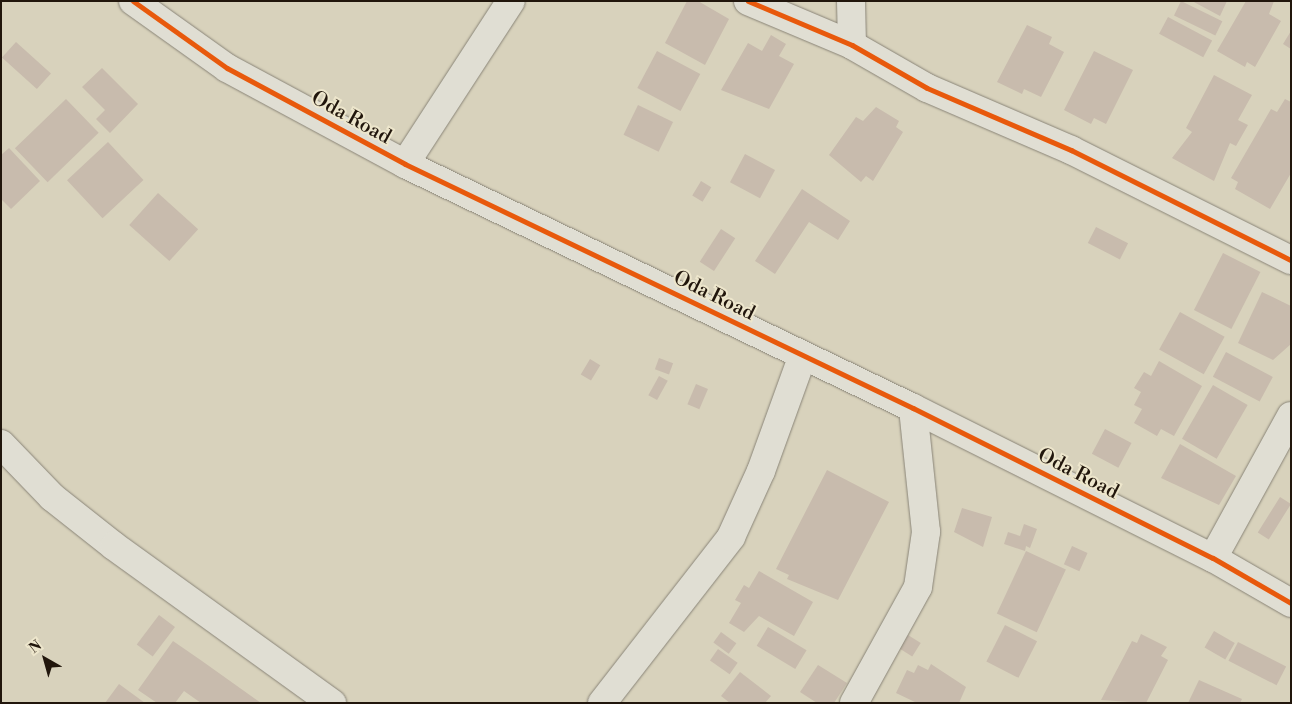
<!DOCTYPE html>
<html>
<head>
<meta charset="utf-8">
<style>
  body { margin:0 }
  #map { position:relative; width:1292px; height:704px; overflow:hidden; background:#d8d2bc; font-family:"Libre Bodoni",serif }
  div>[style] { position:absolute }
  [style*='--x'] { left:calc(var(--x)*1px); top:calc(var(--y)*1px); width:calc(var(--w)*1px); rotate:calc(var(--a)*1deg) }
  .building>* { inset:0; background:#c8bbad; transform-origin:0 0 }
  .roads { filter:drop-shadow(0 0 1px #898477) drop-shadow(0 0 1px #898477) }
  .minor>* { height:28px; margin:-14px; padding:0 14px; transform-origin:14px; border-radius:14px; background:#e0ded3 }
  .cycleway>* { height:5px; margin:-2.5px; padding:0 2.5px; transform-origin:2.5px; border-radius:2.5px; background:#e8590c }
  span { translate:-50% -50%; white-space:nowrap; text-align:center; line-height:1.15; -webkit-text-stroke:4px #ede6cc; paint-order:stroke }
  .street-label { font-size:20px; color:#21160c }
  .frame { position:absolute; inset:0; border:2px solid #21160c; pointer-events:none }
  .north { position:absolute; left:20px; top:634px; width:50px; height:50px; -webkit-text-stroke:4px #ede6cc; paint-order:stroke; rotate:322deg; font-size:14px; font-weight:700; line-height:20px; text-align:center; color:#21160c }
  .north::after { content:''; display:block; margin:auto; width:18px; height:22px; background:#21160c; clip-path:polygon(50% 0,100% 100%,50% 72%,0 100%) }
</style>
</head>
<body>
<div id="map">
  <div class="building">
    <div style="clip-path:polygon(687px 1px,698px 1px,729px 19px,705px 65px,665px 43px)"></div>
    <div style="left:1181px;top:1px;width:46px;height:16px;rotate:26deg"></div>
    <div style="clip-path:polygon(1192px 1px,1227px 1px,1220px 16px)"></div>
    <div style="clip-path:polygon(1246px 1px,1274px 1px,1269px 14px,1281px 21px,1255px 67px,1247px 62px,1245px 67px,1217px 51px)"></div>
    <div style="left:1168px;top:17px;width:50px;height:19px;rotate:28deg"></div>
    <div style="clip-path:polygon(1027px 25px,1052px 37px,1049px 44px,1064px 52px,1041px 97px,1024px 89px,1022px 94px,997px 82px)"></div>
    <div style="clip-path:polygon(1291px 31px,1291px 49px,1283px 44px)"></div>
    <div style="clip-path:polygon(771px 35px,786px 44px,779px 56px,794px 64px,769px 109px,721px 90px,748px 43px,762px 51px)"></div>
    <div style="left:16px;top:42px;width:47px;height:21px;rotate:42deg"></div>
    <div style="left:657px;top:51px;width:49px;height:42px;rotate:28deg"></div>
    <div style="clip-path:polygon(1094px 51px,1133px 70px,1106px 124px,1094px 118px,1091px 124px,1064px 110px)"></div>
    <div style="clip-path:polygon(102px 68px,138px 104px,110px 133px,96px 119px,105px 110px,82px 87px)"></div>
    <div style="clip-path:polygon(1214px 75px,1252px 95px,1238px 120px,1248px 125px,1236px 146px,1230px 143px,1214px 181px,1172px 158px,1192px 132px,1186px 128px)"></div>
    <div style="left:66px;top:99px;width:47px;height:71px;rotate:46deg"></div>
    <div style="clip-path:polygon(1285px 99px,1291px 102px,1291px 173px,1270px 209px,1235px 189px,1238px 182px,1231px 178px,1271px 109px,1277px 112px)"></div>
    <div style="left:638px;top:105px;width:39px;height:33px;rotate:26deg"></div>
    <div style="clip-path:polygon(876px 107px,899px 121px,896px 127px,903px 132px,873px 181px,866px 176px,861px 182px,829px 155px,856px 117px,863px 121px)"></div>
    <div style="left:108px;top:142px;width:52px;height:56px;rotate:47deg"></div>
    <div style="clip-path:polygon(9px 148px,40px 181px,11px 209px,1px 199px,1px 155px)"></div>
    <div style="left:745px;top:154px;width:34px;height:32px;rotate:28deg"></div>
    <div style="left:701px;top:181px;width:12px;height:17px;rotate:31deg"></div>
    <div style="clip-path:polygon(802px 189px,850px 221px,838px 240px,809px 222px,775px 274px,755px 261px)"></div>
    <div style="left:158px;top:193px;width:54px;height:43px;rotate:42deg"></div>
    <div style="left:1096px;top:227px;width:36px;height:18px;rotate:27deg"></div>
    <div style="left:721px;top:229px;width:17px;height:39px;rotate:33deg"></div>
    <div style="left:1223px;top:253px;width:42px;height:64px;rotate:27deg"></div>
    <div style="clip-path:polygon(1262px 292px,1291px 306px,1291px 344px,1273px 360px,1238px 343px)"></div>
    <div style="left:1180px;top:312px;width:51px;height:43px;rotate:29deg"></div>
    <div style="left:1226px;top:352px;width:53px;height:28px;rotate:28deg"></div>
    <div style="left:659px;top:358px;width:15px;height:12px;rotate:20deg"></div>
    <div style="left:590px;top:359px;width:12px;height:18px;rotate:31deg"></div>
    <div style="clip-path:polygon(1159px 361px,1202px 386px,1174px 436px,1161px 429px,1157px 436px,1134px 423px,1142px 409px,1134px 405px,1141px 392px,1134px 388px,1144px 372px,1151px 376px)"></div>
    <div style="left:659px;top:376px;width:10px;height:22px;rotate:29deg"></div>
    <div style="left:696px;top:384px;width:13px;height:22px;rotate:23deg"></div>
    <div style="left:1213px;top:385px;width:40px;height:62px;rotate:30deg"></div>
    <div style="left:1105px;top:429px;width:30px;height:28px;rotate:28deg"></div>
    <div style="clip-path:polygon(1180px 444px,1236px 476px,1219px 505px,1161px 478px)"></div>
    <div style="clip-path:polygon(827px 470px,889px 502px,838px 600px,787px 579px,789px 575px,776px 569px)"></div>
    <div style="left:1280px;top:497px;width:13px;height:42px;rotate:32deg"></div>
    <div style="clip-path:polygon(962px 508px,992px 517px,983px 547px,954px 532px)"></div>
    <div style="clip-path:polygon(1024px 524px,1037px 529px,1030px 548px,1026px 546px,1025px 551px,1004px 544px,1008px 532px,1020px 536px)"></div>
    <div style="left:1072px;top:546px;width:17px;height:20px;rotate:24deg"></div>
    <div style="left:1026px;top:551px;width:44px;height:69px;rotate:25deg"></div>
    <div style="clip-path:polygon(759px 571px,813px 602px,794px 636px,759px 616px,744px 632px,729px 623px,741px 603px,735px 600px,744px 585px,749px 588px)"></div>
    <div style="left:159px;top:615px;width:20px;height:37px;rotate:37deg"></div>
    <div style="left:1005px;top:625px;width:36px;height:41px;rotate:27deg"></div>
    <div style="left:768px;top:627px;width:45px;height:22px;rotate:31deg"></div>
    <div style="left:1214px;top:631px;width:24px;height:19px;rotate:30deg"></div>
    <div style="left:721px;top:632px;width:19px;height:13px;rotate:36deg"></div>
    <div style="clip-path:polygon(1141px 634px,1167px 647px,1161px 656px,1168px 660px,1146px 703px,1101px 700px,1132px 641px,1137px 643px)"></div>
    <div style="left:908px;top:635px;width:15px;height:16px;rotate:32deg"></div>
    <div style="clip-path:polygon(173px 641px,202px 661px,261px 703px,201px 703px,184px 691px,175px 703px,157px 703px,138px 690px)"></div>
    <div style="left:1238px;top:642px;width:54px;height:21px;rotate:27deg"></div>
    <div style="left:718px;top:649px;width:24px;height:14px;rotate:35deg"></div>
    <div style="clip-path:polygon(931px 664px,966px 687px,959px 703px,917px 703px,896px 693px,907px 670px,914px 673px,918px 665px,928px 670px)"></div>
    <div style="clip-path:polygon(818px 665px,847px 683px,834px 703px,817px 703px,800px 692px)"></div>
    <div style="clip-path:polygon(740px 672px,771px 696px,765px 703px,730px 703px,721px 696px)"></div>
    <div style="clip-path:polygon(1199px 680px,1242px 699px,1240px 703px,1188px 703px)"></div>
    <div style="clip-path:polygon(119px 684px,145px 703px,105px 703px)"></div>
  </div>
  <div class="roads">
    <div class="minor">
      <div style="--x:133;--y:1;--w:115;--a:35.5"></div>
      <div style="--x:227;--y:68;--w:202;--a:28.3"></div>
      <div style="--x:405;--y:164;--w:564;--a:25.66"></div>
      <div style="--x:913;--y:408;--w:335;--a:26.6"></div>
      <div style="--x:1213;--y:558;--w:90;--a:30"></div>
      <div style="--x:748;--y:1;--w:113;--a:22.9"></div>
      <div style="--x:852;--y:45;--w:86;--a:29.8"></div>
      <div style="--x:927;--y:88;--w:157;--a:23.3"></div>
      <div style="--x:1071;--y:150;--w:246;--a:26.6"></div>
      <div style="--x:851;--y:1;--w:44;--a:88.7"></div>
      <div style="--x:405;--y:164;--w:194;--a:-57"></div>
      <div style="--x:1;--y:444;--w:74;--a:46.1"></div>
      <div style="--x:52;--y:497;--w:79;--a:38.3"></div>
      <div style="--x:114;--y:546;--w:269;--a:35.8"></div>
      <div style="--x:1213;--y:558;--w:162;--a:-61.2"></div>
      <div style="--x:602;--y:703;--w:210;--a:-52.1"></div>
      <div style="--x:731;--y:537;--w:72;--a:-65.6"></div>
      <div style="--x:761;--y:471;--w:123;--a:-70.1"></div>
      <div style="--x:854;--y:703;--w:132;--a:-61.1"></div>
      <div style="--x:918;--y:587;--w:56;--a:-81.7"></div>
      <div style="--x:926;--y:532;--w:125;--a:-96"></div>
    </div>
  </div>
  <div class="cycleway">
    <div style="--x:133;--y:1;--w:115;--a:35.5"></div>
    <div style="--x:227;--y:68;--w:202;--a:28.3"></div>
    <div style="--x:405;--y:164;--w:564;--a:25.66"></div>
    <div style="--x:913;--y:408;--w:335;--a:26.6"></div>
    <div style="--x:1213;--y:558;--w:90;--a:30"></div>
    <div style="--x:748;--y:1;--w:113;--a:22.9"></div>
    <div style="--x:852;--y:45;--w:86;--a:29.8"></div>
    <div style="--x:927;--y:88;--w:157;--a:23.3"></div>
    <div style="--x:1071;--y:150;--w:246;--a:26.6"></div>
  </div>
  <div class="street-label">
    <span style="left:351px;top:118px;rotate:29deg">Oda Road</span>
    <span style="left:714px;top:296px;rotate:26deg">Oda Road</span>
    <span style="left:1078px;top:474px;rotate:27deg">Oda Road</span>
  </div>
  <div class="frame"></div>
  <div class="north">N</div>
</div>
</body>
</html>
